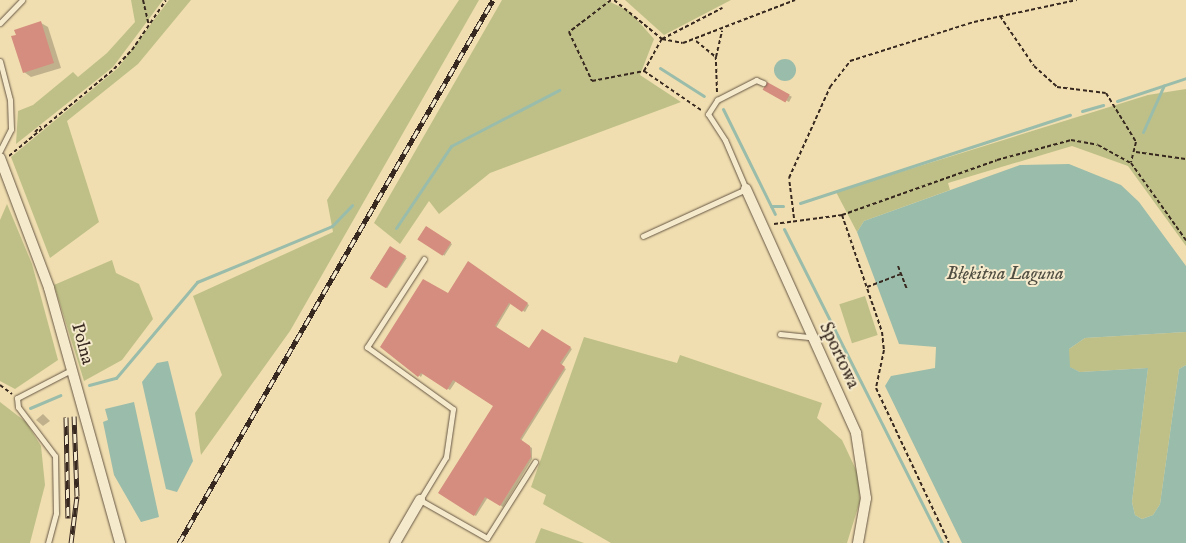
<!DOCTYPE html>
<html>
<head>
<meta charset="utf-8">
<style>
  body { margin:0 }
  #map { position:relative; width:1186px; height:543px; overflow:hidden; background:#f0deb0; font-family:"IM FELL English",serif }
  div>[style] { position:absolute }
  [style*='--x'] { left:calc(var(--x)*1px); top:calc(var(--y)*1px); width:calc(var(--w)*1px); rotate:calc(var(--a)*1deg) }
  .green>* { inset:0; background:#bfc087; transform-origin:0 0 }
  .water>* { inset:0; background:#9abcaa }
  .round { border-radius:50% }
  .shadow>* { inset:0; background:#0003; transform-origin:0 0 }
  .stream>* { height:3px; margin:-1.5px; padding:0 1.5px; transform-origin:1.5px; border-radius:1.5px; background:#9abcaa }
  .building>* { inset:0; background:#d48d7e; transform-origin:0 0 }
  .path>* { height:2px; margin-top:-1px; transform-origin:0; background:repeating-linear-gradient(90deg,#382920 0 4px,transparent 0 6.5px) }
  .roads { filter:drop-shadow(0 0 1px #665644) drop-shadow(0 0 1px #665644) }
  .service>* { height:5px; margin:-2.5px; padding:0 2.5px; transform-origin:2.5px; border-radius:2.5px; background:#f5eacc }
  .minor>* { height:10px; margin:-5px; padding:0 5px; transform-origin:5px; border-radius:5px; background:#f5eacc }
  .rail>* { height:5px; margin-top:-2.5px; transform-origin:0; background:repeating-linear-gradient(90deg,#f5eacc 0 9px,#382920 0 18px); box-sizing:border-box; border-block:1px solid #382920 }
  span { translate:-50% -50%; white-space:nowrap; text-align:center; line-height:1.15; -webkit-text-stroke:4px #f5eacc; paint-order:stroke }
  .street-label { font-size:18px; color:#382920 }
  .water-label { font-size:19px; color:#504e42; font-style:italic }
</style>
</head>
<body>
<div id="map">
  <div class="green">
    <div style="clip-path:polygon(131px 0,163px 0,113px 67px,16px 144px,18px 111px,33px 105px,73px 72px,78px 77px,107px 53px,135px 22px)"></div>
    <div style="clip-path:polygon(169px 0,191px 0,138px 64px,67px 121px,99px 222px,50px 258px,11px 157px,118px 68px)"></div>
    <div style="clip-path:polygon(459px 0,479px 0,290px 331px,201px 455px,195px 413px,222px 375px,193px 296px,333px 232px,327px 200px)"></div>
    <div style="clip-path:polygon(502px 0,606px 0,629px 11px,654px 39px,640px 75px,681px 102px,490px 173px,439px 214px,429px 201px,400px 244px,374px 223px)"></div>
    <div style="clip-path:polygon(625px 0,731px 0,664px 35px)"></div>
    <div style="clip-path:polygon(1186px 89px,1186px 246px,1128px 166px,1072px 146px,948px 183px,950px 190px,864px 221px,857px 232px,836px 192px,1148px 95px)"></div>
    <div style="clip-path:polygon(7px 204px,32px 264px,58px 360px,15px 389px,0 381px,0 220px)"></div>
    <div style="clip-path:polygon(112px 260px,116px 273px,139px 284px,153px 319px,122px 360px,84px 381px,54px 285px)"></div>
    <div style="left:865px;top:296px;width:41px;height:27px;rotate:72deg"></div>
    <div style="clip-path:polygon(1186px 332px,1186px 365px,1179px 369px,1160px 504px,1153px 515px,1142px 519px,1135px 515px,1132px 502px,1148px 368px,1080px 372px,1069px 367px,1069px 349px,1085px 338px)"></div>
    <div style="clip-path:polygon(584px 337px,677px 363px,680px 355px,822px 403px,817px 418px,842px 440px,858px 474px,860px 501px,847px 543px,611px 543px,543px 504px,546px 495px,531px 487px)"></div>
    <div style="clip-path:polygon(0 402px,26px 422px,41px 446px,45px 485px,30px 543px,0 543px)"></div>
    <div style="clip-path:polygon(541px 528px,584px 543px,535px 543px)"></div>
  </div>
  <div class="water">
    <div class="round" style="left:774px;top:59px;width:22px;height:22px"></div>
    <div style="clip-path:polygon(1069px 164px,1121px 185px,1139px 202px,1186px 266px,1186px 332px,1085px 338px,1069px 349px,1070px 367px,1080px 372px,1148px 368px,1132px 502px,1135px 515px,1142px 519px,1153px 515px,1160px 504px,1179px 369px,1186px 365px,1186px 543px,962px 543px,885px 386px,891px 376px,935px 368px,936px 347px,899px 344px,857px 232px,864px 221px,1020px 165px)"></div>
    <div style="clip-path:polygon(168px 361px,193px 461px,177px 492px,166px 489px,142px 382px,157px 363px)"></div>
    <div style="clip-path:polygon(134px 402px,159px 517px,141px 522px,114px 475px,103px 422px,108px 420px,105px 409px)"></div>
  </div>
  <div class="shadow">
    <div style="clip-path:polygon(41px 23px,48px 27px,61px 68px,31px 77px,24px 72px)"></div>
    <div style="left:768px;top:84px;width:27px;height:6px;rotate:28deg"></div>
    <div style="left:426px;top:227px;width:31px;height:14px;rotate:33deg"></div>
    <div style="left:390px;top:247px;width:20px;height:36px;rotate:33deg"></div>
    <div style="clip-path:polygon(469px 263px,529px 305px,525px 312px,511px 303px,496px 328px,530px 350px,542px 330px,572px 349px,561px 366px,566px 369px,521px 441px,532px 448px,532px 459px,503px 507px,488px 497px,476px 516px,440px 493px,495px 406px,456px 381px,450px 390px,423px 373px,421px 377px,382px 347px,448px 295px)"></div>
    <div style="clip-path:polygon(43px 414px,50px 421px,43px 426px,36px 420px)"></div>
  </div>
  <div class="stream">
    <div style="--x:660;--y:68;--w:52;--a:32.5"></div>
    <div style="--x:1117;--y:101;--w:73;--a:-18.4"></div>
    <div style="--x:723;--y:109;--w:117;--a:63.7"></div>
    <div style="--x:1082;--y:111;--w:22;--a:-16"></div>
    <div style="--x:1143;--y:132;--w:51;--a:-65.9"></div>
    <div style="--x:800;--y:203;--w:284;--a:-18.1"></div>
    <div style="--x:771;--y:206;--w:12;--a:0"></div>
    <div style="--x:396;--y:228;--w:99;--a:-56.1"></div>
    <div style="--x:451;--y:146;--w:122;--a:-27.4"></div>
    <div style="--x:784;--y:229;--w:352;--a:63.3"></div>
    <div style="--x:89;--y:385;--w:28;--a:-15"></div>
    <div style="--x:116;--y:378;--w:126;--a:-49.8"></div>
    <div style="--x:197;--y:282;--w:146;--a:-22.5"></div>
    <div style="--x:332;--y:226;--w:29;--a:-46"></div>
    <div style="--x:30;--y:408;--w:33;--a:-23"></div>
  </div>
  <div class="building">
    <div style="clip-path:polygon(41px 21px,54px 63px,23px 73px,11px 36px,16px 35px,14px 30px)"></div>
    <div style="left:767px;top:82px;width:26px;height:9px;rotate:29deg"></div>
    <div style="left:426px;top:226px;width:30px;height:16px;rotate:33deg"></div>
    <div style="left:390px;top:246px;width:19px;height:38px;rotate:32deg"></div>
    <div style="clip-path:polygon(468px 261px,528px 303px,522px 312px,509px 303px,495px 326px,529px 348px,542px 329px,571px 347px,560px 363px,565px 367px,520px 439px,530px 446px,531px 457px,500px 506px,485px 497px,474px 516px,438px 493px,493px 406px,453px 380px,447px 390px,421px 373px,418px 377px,380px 347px,423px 279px,448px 293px)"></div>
  </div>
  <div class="path">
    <div style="--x:143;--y:0;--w:26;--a:77"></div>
    <div style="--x:611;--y:0;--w:53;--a:142.7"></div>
    <div style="--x:569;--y:32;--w:54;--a:64.9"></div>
    <div style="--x:592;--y:81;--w:53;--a:-10.9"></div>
    <div style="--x:644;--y:71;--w:69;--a:34.4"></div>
    <div style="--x:614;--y:0;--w:62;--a:39.1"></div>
    <div style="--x:662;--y:39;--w:21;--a:11"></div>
    <div style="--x:683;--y:43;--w:120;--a:-21"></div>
    <div style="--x:1000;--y:16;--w:60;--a:55.8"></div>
    <div style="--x:1034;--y:66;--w:31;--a:42"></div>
    <div style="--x:1057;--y:87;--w:49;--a:7"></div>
    <div style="--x:1106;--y:93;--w:57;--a:58.5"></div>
    <div style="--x:1136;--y:142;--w:21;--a:104"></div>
    <div style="--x:696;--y:41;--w:26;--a:39"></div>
    <div style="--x:644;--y:71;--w:37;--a:-61"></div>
    <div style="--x:662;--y:39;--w:68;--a:-27.3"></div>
    <div style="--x:717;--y:92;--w:35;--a:-92"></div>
    <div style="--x:716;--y:57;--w:27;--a:-77"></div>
    <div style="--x:35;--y:132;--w:8;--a:-45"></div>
    <div style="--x:1136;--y:152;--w:50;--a:8"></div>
    <div style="--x:9;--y:156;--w:136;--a:-39.6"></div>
    <div style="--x:114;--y:69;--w:26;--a:-47"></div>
    <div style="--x:132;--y:50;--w:60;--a:-55.8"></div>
    <div style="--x:842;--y:215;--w:124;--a:71.1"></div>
    <div style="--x:882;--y:332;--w:18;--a:84"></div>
    <div style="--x:884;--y:350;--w:39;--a:102"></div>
    <div style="--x:876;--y:388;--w:171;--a:64.8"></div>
    <div style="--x:794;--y:218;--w:40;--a:-97.1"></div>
    <div style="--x:789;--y:178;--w:100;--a:-65.7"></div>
    <div style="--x:830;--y:87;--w:33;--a:-52"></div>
    <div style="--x:850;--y:61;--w:130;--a:-17.5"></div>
    <div style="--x:974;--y:22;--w:105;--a:-12.1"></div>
    <div style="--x:774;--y:224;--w:69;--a:-7.5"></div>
    <div style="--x:842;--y:215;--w:164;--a:-19.5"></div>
    <div style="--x:997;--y:160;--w:77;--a:-15.1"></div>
    <div style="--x:1071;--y:140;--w:27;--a:10"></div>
    <div style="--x:1098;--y:145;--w:38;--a:29"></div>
    <div style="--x:1131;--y:163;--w:95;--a:54.5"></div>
    <div style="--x:898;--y:266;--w:25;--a:69"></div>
    <div style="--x:867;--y:287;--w:36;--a:-21"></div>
    <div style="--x:0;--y:385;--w:15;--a:37"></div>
  </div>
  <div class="roads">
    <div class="service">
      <div style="--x:0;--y:23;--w:32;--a:-46"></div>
      <div style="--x:0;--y:61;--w:40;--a:75.6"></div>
      <div style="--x:10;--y:100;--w:29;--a:88"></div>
      <div style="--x:11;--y:129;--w:25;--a:117"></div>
      <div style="--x:643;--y:236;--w:113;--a:-24.5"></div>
      <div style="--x:746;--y:189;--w:53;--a:-113.2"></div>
      <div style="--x:725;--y:140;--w:31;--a:-123"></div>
      <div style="--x:708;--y:114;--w:17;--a:-57"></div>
      <div style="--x:717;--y:100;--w:44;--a:-27.1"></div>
      <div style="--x:756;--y:80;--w:8;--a:23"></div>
      <div style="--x:424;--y:259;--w:105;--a:122.9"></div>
      <div style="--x:367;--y:347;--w:106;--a:35.8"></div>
      <div style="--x:453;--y:409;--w:49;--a:98.3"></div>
      <div style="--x:446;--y:457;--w:50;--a:121.2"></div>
      <div style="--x:420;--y:500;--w:77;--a:29.6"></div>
      <div style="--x:487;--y:538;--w:90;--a:-57.7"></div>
      <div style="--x:780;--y:334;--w:31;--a:6"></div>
      <div style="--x:48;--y:543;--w:31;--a:-75"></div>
      <div style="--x:56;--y:513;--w:57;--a:-91"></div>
      <div style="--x:55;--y:456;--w:61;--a:-127.1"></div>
      <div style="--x:18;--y:407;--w:9;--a:-96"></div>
      <div style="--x:17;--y:398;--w:61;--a:-27.4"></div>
    </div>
    <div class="minor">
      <div style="--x:0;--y:158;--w:139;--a:69.3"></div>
      <div style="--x:49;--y:288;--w:265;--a:74.4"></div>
      <div style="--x:746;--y:189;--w:268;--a:65.7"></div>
      <div style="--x:856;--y:433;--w:66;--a:81.3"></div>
      <div style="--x:866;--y:498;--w:46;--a:100.1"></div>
      <div style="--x:395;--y:543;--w:50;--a:-59.8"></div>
    </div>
  </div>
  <div class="rail">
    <div style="--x:66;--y:417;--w:101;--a:88.9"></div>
    <div style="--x:71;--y:543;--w:47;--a:-82.7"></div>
    <div style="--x:77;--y:496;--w:80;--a:-92.1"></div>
    <div style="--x:179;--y:543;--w:627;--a:-59.96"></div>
  </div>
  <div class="street-label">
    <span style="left:81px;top:344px;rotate:75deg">Polna</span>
    <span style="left:838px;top:356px;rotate:65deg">Sportowa</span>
  </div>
  <div class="water-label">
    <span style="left:1005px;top:275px">Błękitna Laguna</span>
  </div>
</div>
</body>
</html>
